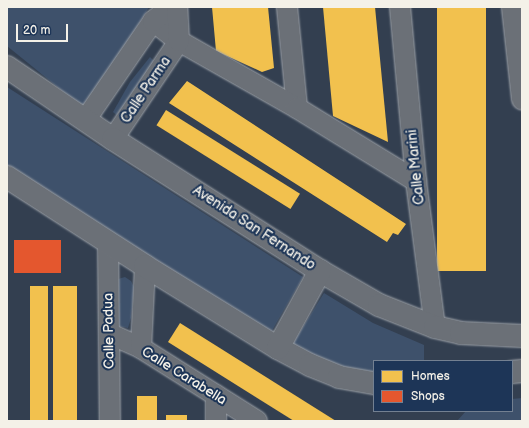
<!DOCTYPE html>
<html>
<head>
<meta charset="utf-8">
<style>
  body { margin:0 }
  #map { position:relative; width:529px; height:428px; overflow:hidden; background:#333f50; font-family:"Balsamiq Sans",sans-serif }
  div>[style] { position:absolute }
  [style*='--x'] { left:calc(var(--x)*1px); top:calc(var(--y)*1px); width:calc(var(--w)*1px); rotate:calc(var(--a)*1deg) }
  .green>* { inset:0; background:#3e516b }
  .homes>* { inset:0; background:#f2c14e; transform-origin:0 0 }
  .shops>* { inset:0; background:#e4572e; transform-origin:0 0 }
  .roads { filter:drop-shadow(0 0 1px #9ba0a6) drop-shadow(0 0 1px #9ba0a6) }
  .minor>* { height:20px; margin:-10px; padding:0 10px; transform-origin:10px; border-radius:10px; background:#6b7077 }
  .tertiary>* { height:22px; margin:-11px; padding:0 11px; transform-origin:11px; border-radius:11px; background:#6b7077 }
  span { translate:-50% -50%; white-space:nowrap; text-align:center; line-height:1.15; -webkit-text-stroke:4px #1d3557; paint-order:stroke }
  .street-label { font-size:14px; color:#f4f1e8 }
  .frame { position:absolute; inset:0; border:8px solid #f4f1e8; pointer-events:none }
  .legend { position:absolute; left:373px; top:360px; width:140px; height:52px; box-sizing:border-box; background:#1d3557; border:1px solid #738091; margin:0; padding:5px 7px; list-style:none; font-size:12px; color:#f4f1e8 }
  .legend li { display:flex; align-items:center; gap:8px; height:20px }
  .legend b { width:20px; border:1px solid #738091 }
  .scale { position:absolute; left:16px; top:24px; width:52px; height:18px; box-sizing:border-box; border:2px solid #f4f1e8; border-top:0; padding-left:5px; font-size:12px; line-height:14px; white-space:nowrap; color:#f4f1e8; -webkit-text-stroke:3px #1d3557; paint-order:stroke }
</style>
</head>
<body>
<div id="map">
  <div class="green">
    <div style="clip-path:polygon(7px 7px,149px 7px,86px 110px,7px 46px)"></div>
    <div style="clip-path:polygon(150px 57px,157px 64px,121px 119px,113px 112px,130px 82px)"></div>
    <div style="clip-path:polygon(7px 87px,303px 277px,270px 334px,7px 167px)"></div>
    <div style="clip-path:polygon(125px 277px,131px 281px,134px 287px,131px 318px,128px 328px,118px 326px,118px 279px)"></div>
    <div style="clip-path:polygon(324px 293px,373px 323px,424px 345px,424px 361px,374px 361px,374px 382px,290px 348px)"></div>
    <div style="clip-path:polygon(522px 398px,522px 421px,457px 421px,466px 411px,512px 411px,512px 399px)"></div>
  </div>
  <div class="homes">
    <div style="clip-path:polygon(212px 7px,268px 7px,274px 68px,262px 72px,216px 51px)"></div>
    <div style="clip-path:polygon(323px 7px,375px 7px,388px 142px,333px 116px)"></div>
    <div style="left:437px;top:7px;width:49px;height:264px"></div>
    <div style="clip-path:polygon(187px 81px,406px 224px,398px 235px,393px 233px,387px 242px,169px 103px)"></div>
    <div style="left:166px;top:110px;width:158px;height:18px;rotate:32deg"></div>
    <div style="left:30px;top:286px;width:18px;height:135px"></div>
    <div style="left:77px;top:286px;width:135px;height:24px;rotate:90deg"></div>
    <div style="clip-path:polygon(180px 323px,336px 421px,294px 421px,168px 342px)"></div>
    <div style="left:137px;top:396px;width:20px;height:25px"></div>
    <div style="left:166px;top:415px;width:21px;height:6px"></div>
  </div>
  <div class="shops">
    <div style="left:14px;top:240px;width:47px;height:33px"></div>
  </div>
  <div class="roads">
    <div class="minor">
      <div style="--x:287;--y:7;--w:101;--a:84.3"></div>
      <div style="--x:400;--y:7;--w:175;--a:84.7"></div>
      <div style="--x:416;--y:181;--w:147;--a:82.6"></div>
      <div style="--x:512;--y:7;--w:93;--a:83.8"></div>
      <div style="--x:153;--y:21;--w:33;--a:38"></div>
      <div style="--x:179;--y:41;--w:136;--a:29.6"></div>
      <div style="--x:297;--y:108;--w:140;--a:31.5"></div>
      <div style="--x:86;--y:119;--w:119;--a:-55.6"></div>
      <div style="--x:153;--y:21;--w:14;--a:-39"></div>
      <div style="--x:113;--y:139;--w:118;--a:-56"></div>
      <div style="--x:179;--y:41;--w:34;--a:-93"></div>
      <div style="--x:108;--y:242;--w:179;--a:89.4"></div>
      <div style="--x:110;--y:334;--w:34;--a:24"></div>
      <div style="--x:141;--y:348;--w:137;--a:32.2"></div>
      <div style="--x:141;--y:348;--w:82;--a:-87.2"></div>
      <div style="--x:216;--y:421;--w:26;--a:-90"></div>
    </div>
    <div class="tertiary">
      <div style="--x:7;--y:67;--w:128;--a:34.2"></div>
      <div style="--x:113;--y:139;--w:246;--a:32.5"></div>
      <div style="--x:320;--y:271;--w:68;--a:30"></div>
      <div style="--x:379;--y:305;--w:60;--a:21.4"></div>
      <div style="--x:435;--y:327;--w:27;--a:13"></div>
      <div style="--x:461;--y:333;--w:61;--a:2.8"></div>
      <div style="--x:7;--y:177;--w:164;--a:32.8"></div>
      <div style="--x:145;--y:266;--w:156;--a:31.7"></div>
      <div style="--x:278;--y:348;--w:36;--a:28"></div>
      <div style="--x:310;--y:365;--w:31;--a:22"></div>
      <div style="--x:339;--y:377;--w:36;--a:10"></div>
      <div style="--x:278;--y:348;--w:88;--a:-61.4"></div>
      <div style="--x:512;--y:372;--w:10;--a:-6"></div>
    </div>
  </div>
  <div class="street-label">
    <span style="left:146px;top:90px;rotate:-56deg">Calle Parma</span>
    <span style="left:416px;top:167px;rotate:-96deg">Calle Marini</span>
    <span style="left:254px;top:228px;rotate:33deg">Avenida San Fernando</span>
    <span style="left:109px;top:331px;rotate:-91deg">Calle Padua</span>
    <span style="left:184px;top:376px;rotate:32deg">Calle Carabella</span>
  </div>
  <div class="frame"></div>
  <ul class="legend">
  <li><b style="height:11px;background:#f2c14e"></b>Homes</li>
  <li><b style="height:11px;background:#e4572e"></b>Shops</li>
  </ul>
  <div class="scale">20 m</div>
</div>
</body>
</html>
